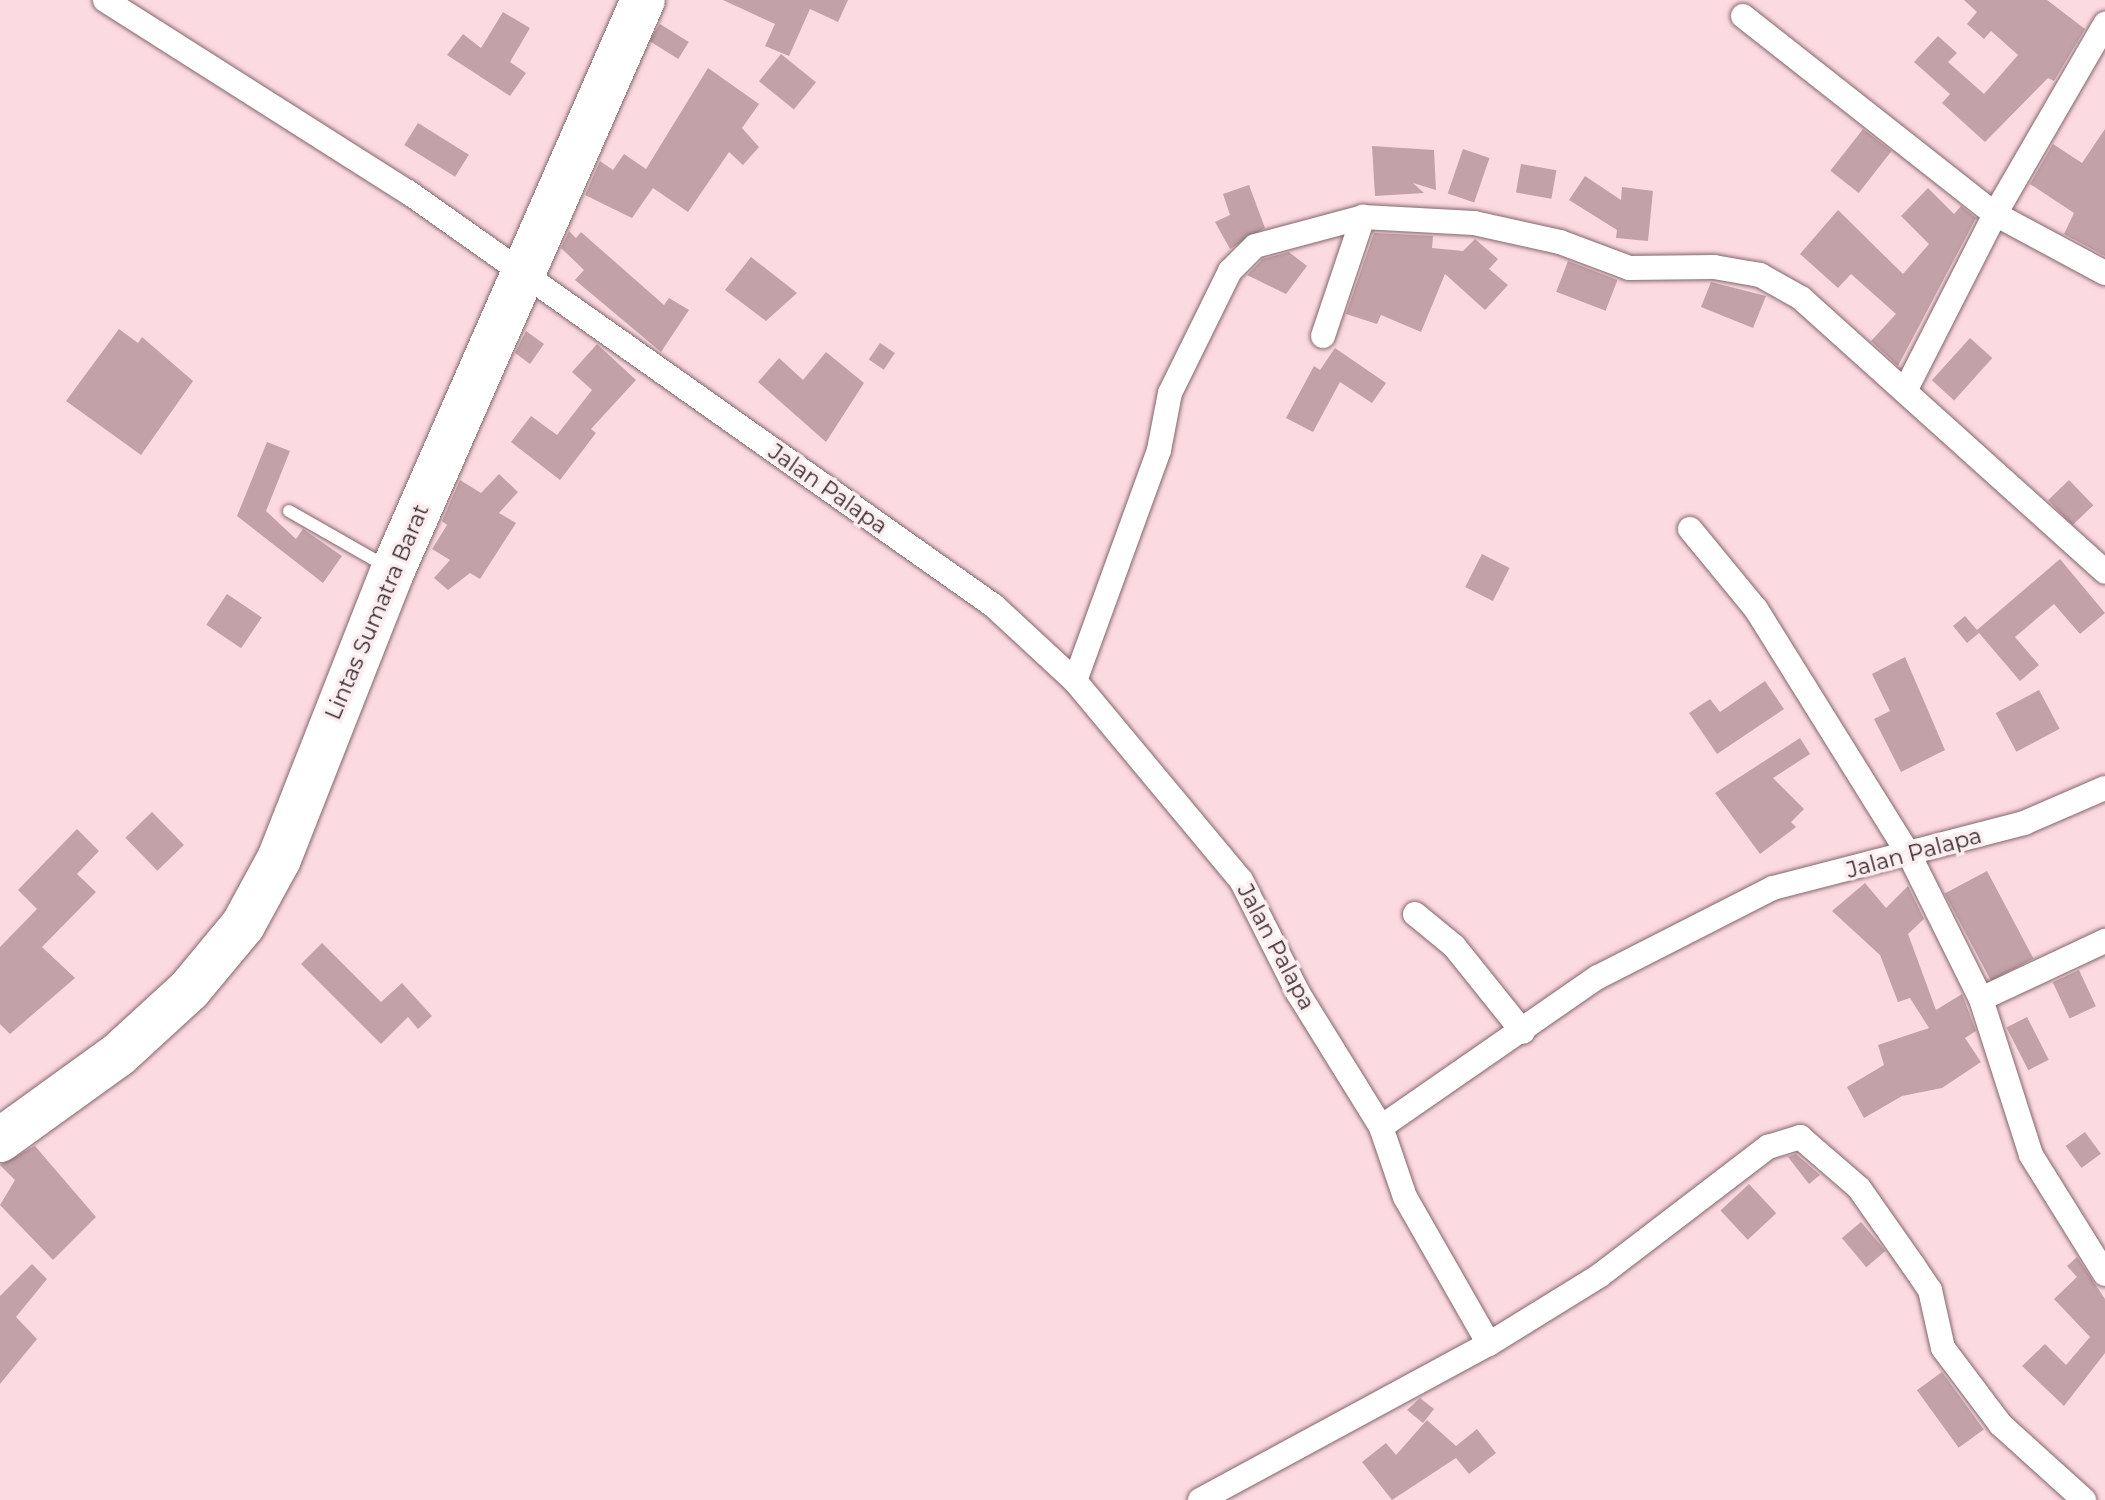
<!DOCTYPE html>
<html>
<head>
<meta charset="utf-8">
<style>
  body { margin:0 }
  #map { position:relative; width:2105px; height:1500px; overflow:hidden; background:#fcdae1; font-family:Montserrat,sans-serif }
  div>[style] { position:absolute }
  [style*='--x'] { left:calc(var(--x)*1px); top:calc(var(--y)*1px); width:calc(var(--w)*1px); rotate:calc(var(--a)*1deg) }
  .building>* { inset:0; background:#c2a2a8; transform-origin:0 0 }
  .roads { filter:drop-shadow(0 0 2px #83666c) drop-shadow(0 0 2px #83666c) }
  .lane>* { height:12px; margin:-6px; padding:0 6px; transform-origin:6px; border-radius:6px; background:#fff }
  .street>* { height:24px; margin:-12px; padding:0 12px; transform-origin:12px; border-radius:12px; background:#fff }
  .highway>* { height:44px; margin:-22px; padding:0 22px; transform-origin:22px; border-radius:22px; background:#fff }
  span { translate:-50% -50%; white-space:nowrap; text-align:center; line-height:1.15; -webkit-text-stroke:7px #fbedf0; paint-order:stroke }
  .street-label { font-size:22px; color:#392c2f }
</style>
</head>
<body>
<div id="map">
  <div class="building">
    <div style="clip-path:polygon(723px 0,848px 0,838px 22px,810px 9px,789px 56px,765px 46px,775px 24px)"></div>
    <div style="clip-path:polygon(1964px 0,2047px 0,2085px 29px,2054px 81px,2048px 78px,1985px 142px,1942px 103px,1950px 94px,1914px 62px,1938px 36px,1957px 53px,1948px 62px,1984px 94px,2018px 55px,1991px 31px,1984px 39px,1967px 24px,1977px 12px)"></div>
    <div style="clip-path:polygon(503px 12px,530px 28px,510px 62px,526px 73px,510px 96px,447px 55px,463px 34px,481px 48px)"></div>
    <div style="left:660px;top:24px;width:34px;height:20px;rotate:32deg"></div>
    <div style="left:781px;top:54px;width:45px;height:35px;rotate:39deg"></div>
    <div style="clip-path:polygon(708px 68px,759px 104px,742px 128px,759px 147px,743px 165px,729px 152px,688px 212px,653px 188px,632px 218px,585px 195px,600px 161px,613px 170px,624px 154px,646px 169px)"></div>
    <div style="left:418px;top:123px;width:60px;height:26px;rotate:32deg"></div>
    <div style="left:1863px;top:129px;width:36px;height:53px;rotate:38deg"></div>
    <div style="clip-path:polygon(2105px 129px,2105px 256px,2064px 234px,2074px 213px,2030px 184px,2053px 144px,2082px 163px)"></div>
    <div style="clip-path:polygon(1372px 146px,1434px 150px,1436px 190px,1413px 183px,1424px 193px,1375px 196px)"></div>
    <div style="left:1463px;top:149px;width:28px;height:47px;rotate:19deg"></div>
    <div style="left:1521px;top:164px;width:36px;height:29px;rotate:10deg"></div>
    <div style="clip-path:polygon(1585px 176px,1621px 200px,1622px 187px,1653px 191px,1648px 241px,1616px 238px,1617px 230px,1569px 200px)"></div>
    <div style="clip-path:polygon(1249px 185px,1265px 228px,1230px 249px,1215px 222px,1230px 215px,1223px 194px)"></div>
    <div style="clip-path:polygon(1928px 188px,1954px 214px,1961px 206px,1976px 218px,1898px 366px,1871px 341px,1896px 314px,1851px 274px,1838px 288px,1800px 254px,1838px 210px,1903px 274px,1929px 244px,1901px 216px)"></div>
    <div style="clip-path:polygon(569px 231px,576px 238px,581px 232px,664px 305px,669px 298px,689px 310px,661px 352px,575px 280px,584px 270px,561px 248px)"></div>
    <div style="clip-path:polygon(1374px 233px,1433px 236px,1432px 248px,1463px 251px,1475px 239px,1498px 259px,1489px 269px,1508px 285px,1485px 310px,1445px 274px,1421px 332px,1381px 315px,1377px 324px,1346px 314px)"></div>
    <div style="clip-path:polygon(1289px 252px,1307px 266px,1286px 294px,1247px 275px,1263px 259px)"></div>
    <div style="clip-path:polygon(751px 257px,797px 293px,766px 321px,725px 290px)"></div>
    <div style="left:1568px;top:261px;width:53px;height:33px;rotate:21deg"></div>
    <div style="clip-path:polygon(1711px 282px,1766px 296px,1753px 328px,1701px 307px)"></div>
    <div style="clip-path:polygon(119px 329px,138px 343px,142px 337px,193px 381px,141px 455px,66px 401px)"></div>
    <div style="clip-path:polygon(526px 331px,544px 344px,530px 364px,515px 353px)"></div>
    <div style="left:1970px;top:338px;width:30px;height:57px;rotate:42deg"></div>
    <div style="left:880px;top:343px;width:18px;height:20px;rotate:34deg"></div>
    <div style="clip-path:polygon(597px 344px,636px 380px,591px 429px,596px 433px,560px 480px,511px 442px,531px 416px,557px 435px,592px 390px,572px 372px)"></div>
    <div style="clip-path:polygon(1335px 348px,1386px 383px,1372px 403px,1340px 382px,1313px 432px,1286px 418px,1314px 366px,1320px 370px)"></div>
    <div style="clip-path:polygon(826px 352px,864px 383px,826px 442px,758px 382px,779px 358px,803px 380px)"></div>
    <div style="clip-path:polygon(267px 442px,290px 451px,266px 511px,296px 539px,303px 529px,342px 556px,323px 583px,237px 516px)"></div>
    <div style="clip-path:polygon(499px 474px,518px 492px,499px 513px,516px 523px,480px 579px,470px 573px,448px 590px,434px 578px,450px 560px,432px 549px,447px 525px,442px 521px,460px 480px,481px 493px)"></div>
    <div style="left:2069px;top:480px;width:35px;height:29px;rotate:46deg"></div>
    <div style="left:1482px;top:554px;width:31px;height:37px;rotate:27deg"></div>
    <div style="clip-path:polygon(2060px 559px,2105px 613px,2080px 634px,2054px 604px,2015px 637px,2039px 665px,2020px 681px,1979px 633px,1967px 643px,1953px 626px,1965px 616px,1977px 630px)"></div>
    <div style="left:227px;top:594px;width:42px;height:37px;rotate:34deg"></div>
    <div style="clip-path:polygon(1905px 657px,1945px 750px,1901px 772px,1874px 719px,1890px 711px,1872px 674px)"></div>
    <div style="clip-path:polygon(1765px 681px,1784px 709px,1717px 754px,1689px 713px,1710px 699px,1720px 712px)"></div>
    <div style="left:2039px;top:690px;width:44px;height:49px;rotate:62deg"></div>
    <div style="clip-path:polygon(1800px 738px,1810px 754px,1773px 778px,1804px 809px,1791px 822px,1796px 827px,1760px 854px,1715px 793px)"></div>
    <div style="left:152px;top:812px;width:46px;height:37px;rotate:46deg"></div>
    <div style="clip-path:polygon(77px 829px,99px 851px,77px 874px,96px 892px,42px 947px,75px 978px,10px 1034px,0 1024px,0 947px,37px 909px,18px 890px)"></div>
    <div style="left:1987px;top:871px;width:99px;height:48px;rotate:62deg"></div>
    <div style="clip-path:polygon(1865px 883px,1886px 908px,1908px 886px,1924px 919px,1908px 934px,1936px 1010px,1962px 994px,1976px 1031px,1965px 1038px,1981px 1062px,1942px 1088px,1902px 1096px,1864px 1118px,1847px 1087px,1884px 1065px,1878px 1045px,1929px 1028px,1910px 998px,1898px 1002px,1880px 955px,1832px 911px)"></div>
    <div style="clip-path:polygon(322px 943px,381px 1002px,402px 983px,432px 1016px,418px 1029px,408px 1017px,381px 1044px,301px 964px)"></div>
    <div style="left:2079px;top:970px;width:40px;height:29px;rotate:65deg"></div>
    <div style="left:2027px;top:1017px;width:48px;height:23px;rotate:63deg"></div>
    <div style="left:2085px;top:1132px;width:27px;height:24px;rotate:54deg"></div>
    <div style="clip-path:polygon(35px 1146px,96px 1217px,53px 1260px,0 1205px,15px 1180px,0 1165px)"></div>
    <div style="clip-path:polygon(1796px 1154px,1820px 1175px,1809px 1184px,1788px 1157px)"></div>
    <div style="left:1749px;top:1184px;width:40px;height:39px;rotate:47deg"></div>
    <div style="left:1861px;top:1222px;width:38px;height:25px;rotate:50deg"></div>
    <div style="clip-path:polygon(2077px 1257px,2105px 1299px,2105px 1353px,2064px 1406px,2022px 1366px,2045px 1344px,2066px 1365px,2090px 1337px,2054px 1299px,2077px 1277px,2067px 1266px)"></div>
    <div style="clip-path:polygon(32px 1264px,47px 1279px,16px 1317px,37px 1339px,0 1384px,0 1296px)"></div>
    <div style="left:1942px;top:1372px;width:71px;height:31px;rotate:54deg"></div>
    <div style="clip-path:polygon(1420px 1398px,1434px 1409px,1423px 1423px,1407px 1410px)"></div>
    <div style="clip-path:polygon(1427px 1420px,1456px 1446px,1477px 1429px,1496px 1453px,1469px 1474px,1456px 1458px,1392px 1500px,1362px 1462px,1386px 1443px,1396px 1455px)"></div>
  </div>
  <div class="roads">
    <div class="lane">
      <div style="--x:289;--y:511;--w:113;--a:29.7"></div>
    </div>
    <div class="street">
      <div style="--x:105;--y:0;--w:359;--a:32.4"></div>
      <div style="--x:408;--y:192;--w:717;--a:35.24"></div>
      <div style="--x:994;--y:606;--w:110;--a:42.8"></div>
      <div style="--x:1075;--y:681;--w:259;--a:50.2"></div>
      <div style="--x:1241;--y:880;--w:127;--a:63.2"></div>
      <div style="--x:1298;--y:993;--w:158;--a:58.2"></div>
      <div style="--x:1381;--y:1127;--w:264;--a:-34.7"></div>
      <div style="--x:1598;--y:977;--w:196;--a:-27"></div>
      <div style="--x:1773;--y:888;--w:259;--a:-14.5"></div>
      <div style="--x:2024;--y:823;--w:88;--a:-23.4"></div>
      <div style="--x:1743;--y:16;--w:320;--a:38.2"></div>
      <div style="--x:1995;--y:214;--w:125;--a:28.2"></div>
      <div style="--x:1323;--y:336;--w:126;--a:-71.4"></div>
      <div style="--x:1905;--y:391;--w:199;--a:-63"></div>
      <div style="--x:1995;--y:214;--w:220;--a:-59.9"></div>
      <div style="--x:1690;--y:529;--w:104;--a:50.5"></div>
      <div style="--x:1756;--y:609;--w:291;--a:58.1"></div>
      <div style="--x:1910;--y:856;--w:160;--a:63.6"></div>
      <div style="--x:1981;--y:999;--w:164;--a:72.2"></div>
      <div style="--x:2031;--y:1155;--w:140;--a:58.1"></div>
      <div style="--x:1075;--y:681;--w:246;--a:-70"></div>
      <div style="--x:1159;--y:450;--w:58;--a:-79.1"></div>
      <div style="--x:1170;--y:393;--w:136;--a:-63.8"></div>
      <div style="--x:1230;--y:271;--w:35;--a:-45"></div>
      <div style="--x:1255;--y:246;--w:112;--a:-15"></div>
      <div style="--x:1363;--y:217;--w:111;--a:3.1"></div>
      <div style="--x:1474;--y:223;--w:88;--a:12.5"></div>
      <div style="--x:1560;--y:242;--w:74;--a:20.6"></div>
      <div style="--x:1629;--y:268;--w:85;--a:-0.7"></div>
      <div style="--x:1714;--y:267;--w:47;--a:9.9"></div>
      <div style="--x:1760;--y:275;--w:47;--a:29.3"></div>
      <div style="--x:1801;--y:298;--w:409;--a:42"></div>
      <div style="--x:1415;--y:914;--w:50;--a:39.4"></div>
      <div style="--x:1454;--y:946;--w:110;--a:51.3"></div>
      <div style="--x:1981;--y:999;--w:137;--a:-25.1"></div>
      <div style="--x:1381;--y:1127;--w:74;--a:71.1"></div>
      <div style="--x:1405;--y:1197;--w:169;--a:60.3"></div>
      <div style="--x:1200;--y:1500;--w:328;--a:-28.4"></div>
      <div style="--x:1489;--y:1344;--w:129;--a:-31.7"></div>
      <div style="--x:1599;--y:1276;--w:213;--a:-37.4"></div>
      <div style="--x:1768;--y:1147;--w:34;--a:-17"></div>
      <div style="--x:1800;--y:1137;--w:78;--a:40.8"></div>
      <div style="--x:1859;--y:1188;--w:94;--a:55"></div>
      <div style="--x:1913;--y:1265;--w:30;--a:56"></div>
      <div style="--x:1930;--y:1290;--w:59;--a:77.4"></div>
      <div style="--x:1943;--y:1348;--w:96;--a:53"></div>
      <div style="--x:2001;--y:1425;--w:112;--a:42.1"></div>
    </div>
    <div class="highway">
      <div style="--x:0;--y:1140;--w:145;--a:-35.8"></div>
      <div style="--x:118;--y:1055;--w:96;--a:-42.5"></div>
      <div style="--x:189;--y:990;--w:85;--a:-50.3"></div>
      <div style="--x:243;--y:925;--w:75;--a:-61.4"></div>
      <div style="--x:279;--y:859;--w:311;--a:-68.5"></div>
      <div style="--x:393;--y:570;--w:622;--a:-66.32"></div>
    </div>
  </div>
  <div class="street-label">
    <span style="left:828px;top:489px;rotate:35deg">Jalan Palapa</span>
    <span style="left:377px;top:612px;rotate:-67deg">Lintas Sumatra Barat</span>
    <span style="left:1914px;top:853px;rotate:-15deg">Jalan Palapa</span>
    <span style="left:1276px;top:947px;rotate:62deg">Jalan Palapa</span>
  </div>
</div>
</body>
</html>
